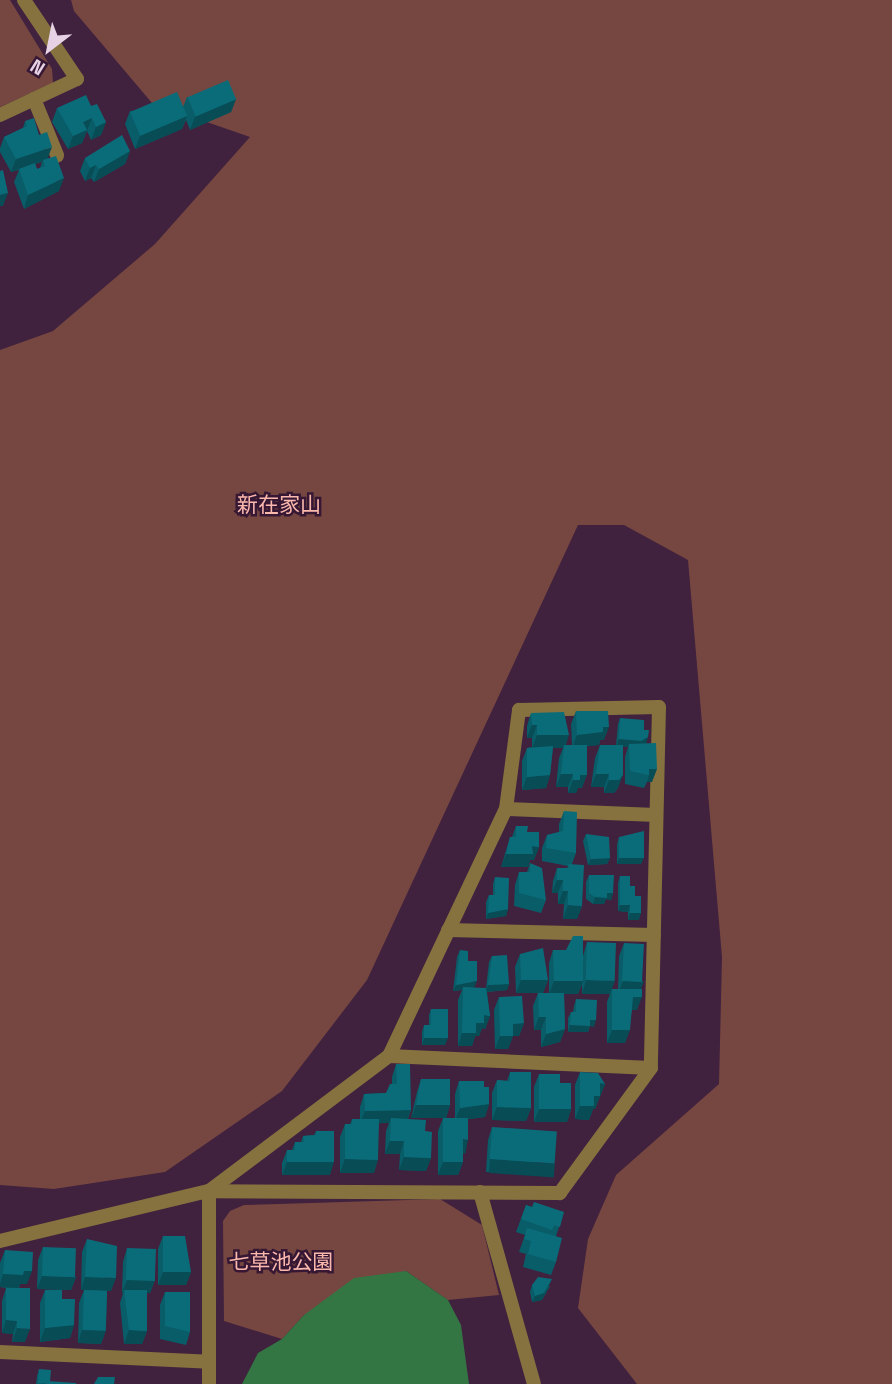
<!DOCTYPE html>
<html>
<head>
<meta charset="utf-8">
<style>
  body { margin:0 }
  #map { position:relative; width:892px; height:1384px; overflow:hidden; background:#40213e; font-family:"Space Grotesk","Noto Sans JP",sans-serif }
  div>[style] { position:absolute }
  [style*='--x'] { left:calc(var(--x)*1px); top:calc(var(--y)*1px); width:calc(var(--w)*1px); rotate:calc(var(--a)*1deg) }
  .green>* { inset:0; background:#764740 }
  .water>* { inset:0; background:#347544 }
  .minor>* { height:14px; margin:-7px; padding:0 7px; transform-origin:7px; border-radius:7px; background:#85723f }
  .wall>* { inset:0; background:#095d68 }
  .shaded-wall>* { inset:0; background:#084c55; transform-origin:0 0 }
  .building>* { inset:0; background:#0b6c79; transform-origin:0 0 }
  span { translate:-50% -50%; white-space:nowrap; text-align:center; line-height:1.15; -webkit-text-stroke:5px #361734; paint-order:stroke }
  .park-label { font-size:21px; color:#fbb8ad }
  .north { position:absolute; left:14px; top:14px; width:70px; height:70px; -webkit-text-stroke:5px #361734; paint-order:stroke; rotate:212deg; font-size:19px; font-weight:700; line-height:28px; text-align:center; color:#e6d2e4 }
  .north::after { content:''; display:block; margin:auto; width:24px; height:32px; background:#e6d2e4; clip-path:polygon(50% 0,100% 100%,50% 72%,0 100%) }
</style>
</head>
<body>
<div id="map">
  <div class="green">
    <div style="clip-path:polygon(0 0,10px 0,52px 69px,53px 83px,0 107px)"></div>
    <div style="clip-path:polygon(71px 0,892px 0,892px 1384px,637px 1384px,578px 1308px,588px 1239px,616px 1175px,719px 1084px,722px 957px,688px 560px,624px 525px,578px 525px,367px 980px,282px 1091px,165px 1172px,54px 1189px,0 1185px,0 350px,53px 331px,155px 244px,250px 137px,152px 103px,74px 11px)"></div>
    <div style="clip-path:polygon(440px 1199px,482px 1225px,499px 1295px,448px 1300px,406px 1271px,304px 1315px,282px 1339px,224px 1321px,223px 1221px,230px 1211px,244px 1205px)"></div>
  </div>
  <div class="water">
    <div style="clip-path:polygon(406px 1271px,448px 1300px,461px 1325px,469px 1384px,242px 1384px,258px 1353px,282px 1339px,304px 1315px,354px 1278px)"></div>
  </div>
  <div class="minor">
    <div style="--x:34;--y:99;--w:61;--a:67.7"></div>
    <div style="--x:0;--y:115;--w:85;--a:-25.1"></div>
    <div style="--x:77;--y:79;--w:95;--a:-123.9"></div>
    <div style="--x:506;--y:809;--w:150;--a:2.3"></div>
    <div style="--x:448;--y:930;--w:206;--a:1.4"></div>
    <div style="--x:389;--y:1056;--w:262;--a:2.6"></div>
    <div style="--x:480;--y:1192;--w:199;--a:74.3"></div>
    <div style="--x:0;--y:1241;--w:215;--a:-13.5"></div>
    <div style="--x:209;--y:1191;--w:225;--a:-36.9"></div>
    <div style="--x:389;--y:1056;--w:273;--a:-64.7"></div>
    <div style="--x:506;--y:809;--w:100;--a:-82.5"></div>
    <div style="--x:519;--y:710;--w:140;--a:-1.2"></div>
    <div style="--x:659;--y:707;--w:361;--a:91.3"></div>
    <div style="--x:651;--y:1068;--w:155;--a:126.1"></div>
    <div style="--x:560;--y:1193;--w:351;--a:-179.7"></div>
    <div style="--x:209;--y:1191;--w:193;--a:90"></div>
    <div style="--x:0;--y:1352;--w:209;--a:2.7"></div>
  </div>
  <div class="wall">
    <div style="clip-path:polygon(187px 97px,236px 99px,231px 112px,190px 130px,186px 120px,182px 129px,135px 149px,125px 124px,130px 111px,183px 107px)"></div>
    <div style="clip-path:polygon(91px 106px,106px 122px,101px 135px,91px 140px,87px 131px,82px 143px,68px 149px,52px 122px,57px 108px)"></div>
    <div style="clip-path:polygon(evenodd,25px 121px,48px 159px,59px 191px,24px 209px,14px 182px,19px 170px,11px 172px,0 152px,0 148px,4px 137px,23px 128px,25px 121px,42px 162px,40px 168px,37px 169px,35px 164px,42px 162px)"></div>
    <div style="clip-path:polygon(130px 151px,125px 164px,94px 182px,91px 178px,85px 181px,80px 171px,85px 158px)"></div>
    <div style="clip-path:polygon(576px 711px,604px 740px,600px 740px,599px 745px,587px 746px,582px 788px,578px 788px,576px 793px,568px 793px,568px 787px,556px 787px,559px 758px,563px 748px,553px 748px,550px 775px,546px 788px,522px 790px,522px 761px,527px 748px,532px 747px,532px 738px,527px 738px,527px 726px,531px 713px,566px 745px,572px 745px,571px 724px)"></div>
    <div style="clip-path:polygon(620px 718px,644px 730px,652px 782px,647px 782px,644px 788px,625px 784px,625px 757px,628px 747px,623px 746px,618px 788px,614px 793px,604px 793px,604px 787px,591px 787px,595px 758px,600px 745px,616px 745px,618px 724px)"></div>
    <div style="clip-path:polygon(564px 811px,576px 853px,572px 864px,582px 906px,577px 919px,563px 919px,564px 904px,558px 904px,558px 893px,552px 893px,553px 881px,557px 868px,567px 868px,568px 866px,542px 861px,542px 848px,547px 835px,559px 832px,559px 824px)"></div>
    <div style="clip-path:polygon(516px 826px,527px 832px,539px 847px,534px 860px,530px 860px,528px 867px,501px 867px,510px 837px,512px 837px)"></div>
    <div style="clip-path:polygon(586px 834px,610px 858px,607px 864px,588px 865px,583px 841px)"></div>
    <div style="clip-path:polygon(619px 837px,641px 864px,617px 864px,617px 844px)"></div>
    <div style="clip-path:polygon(530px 863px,546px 900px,541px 913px,514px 906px,515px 885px,519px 872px,527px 872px)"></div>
    <div style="clip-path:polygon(589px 875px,613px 893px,611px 900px,606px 899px,604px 904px,593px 904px,586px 899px,586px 882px)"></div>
    <div style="clip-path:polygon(620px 876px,630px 886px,635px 896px,639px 920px,628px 920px,628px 912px,618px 911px,618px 883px)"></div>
    <div style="clip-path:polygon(495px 877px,508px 909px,506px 916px,486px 919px,486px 902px,489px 895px,493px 895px,493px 884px)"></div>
    <div style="clip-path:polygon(587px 942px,612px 989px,618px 989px,619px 956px,624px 943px,641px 989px,637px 1010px,632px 1010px,625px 1043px,607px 1043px,607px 1002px,610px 994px,582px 994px,582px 984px,578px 994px,564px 994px,565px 1029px,560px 1042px,541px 1047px,541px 1030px,534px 1030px,533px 1006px,538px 993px,549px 993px,549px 963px,553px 950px,583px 956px)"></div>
    <div style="clip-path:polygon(460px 950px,468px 961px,474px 988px,486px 988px,489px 962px,492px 956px,509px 984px,507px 990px,487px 992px,490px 1016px,485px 1029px,482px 1028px,479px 1036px,475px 1036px,472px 1046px,458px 1046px,458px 1000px,462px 990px,453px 991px,457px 957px)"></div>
    <div style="clip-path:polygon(520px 954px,548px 980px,543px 993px,516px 993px,515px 967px)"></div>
    <div style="clip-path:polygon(499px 997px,524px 1023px,519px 1036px,513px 1036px,508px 1049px,495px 1049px,494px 1010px)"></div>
    <div style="clip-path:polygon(576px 999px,594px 1027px,590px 1026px,588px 1032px,568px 1032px,568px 1018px,571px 1012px,573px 1012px,574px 1006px)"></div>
    <div style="clip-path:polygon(431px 1009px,445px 1045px,422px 1045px,422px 1032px,424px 1025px,429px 1025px,429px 1015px)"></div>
    <div style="clip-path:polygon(396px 1064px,411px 1110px,408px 1119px,425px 1131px,431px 1158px,426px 1171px,399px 1170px,400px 1154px,385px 1154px,386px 1131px,389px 1123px,379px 1123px,374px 1173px,340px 1173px,340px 1137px,345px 1124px,350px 1124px,352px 1119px,360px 1119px,360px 1107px,364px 1094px,386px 1093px,392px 1084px,392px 1077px)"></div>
    <div style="clip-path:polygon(510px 1072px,531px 1108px,526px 1121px,492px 1120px,492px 1093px,497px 1080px,507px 1081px)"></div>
    <div style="clip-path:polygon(580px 1072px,605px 1084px,595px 1109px,593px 1109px,589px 1120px,575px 1119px,575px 1085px)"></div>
    <div style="clip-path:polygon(539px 1074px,560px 1083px,571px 1109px,567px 1122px,534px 1122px,534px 1087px)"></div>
    <div style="clip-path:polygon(421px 1079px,450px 1105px,446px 1118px,411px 1118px,417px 1092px)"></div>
    <div style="clip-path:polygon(459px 1081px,484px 1087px,489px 1104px,485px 1117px,468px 1119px,463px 1153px,463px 1162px,458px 1175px,438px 1175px,438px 1131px,443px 1118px,455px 1118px,455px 1094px)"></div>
    <div style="clip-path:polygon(492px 1127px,550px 1176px,486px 1172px,488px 1140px)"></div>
    <div style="clip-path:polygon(316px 1131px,330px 1175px,282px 1175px,282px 1163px,287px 1150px,292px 1150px,295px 1142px,301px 1142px,303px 1136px,314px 1135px)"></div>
    <div style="clip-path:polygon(526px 1205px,532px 1207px,564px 1212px,556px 1236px,556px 1262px,551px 1275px,523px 1267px,526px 1254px,519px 1252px,525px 1235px,516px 1232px)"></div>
    <div style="clip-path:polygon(163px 1236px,191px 1272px,186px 1285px,158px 1285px,158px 1249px)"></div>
    <div style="clip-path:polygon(87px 1239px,111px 1291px,107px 1291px,106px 1330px,101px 1344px,78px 1343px,79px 1303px,84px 1290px,81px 1290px,82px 1252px)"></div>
    <div style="clip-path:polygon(43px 1247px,76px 1277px,71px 1290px,37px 1289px,38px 1260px)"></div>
    <div style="clip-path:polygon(127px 1248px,155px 1280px,150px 1293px,147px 1293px,147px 1331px,142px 1344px,124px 1344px,120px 1303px,123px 1293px,122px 1293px,123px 1262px)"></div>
    <div style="clip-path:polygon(5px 1250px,27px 1284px,20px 1284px,19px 1288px,25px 1342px,12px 1342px,13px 1334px,2px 1333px,2px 1301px,6px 1288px,0 1287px,0 1263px)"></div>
    <div style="clip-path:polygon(532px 1285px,550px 1286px,542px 1300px,532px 1302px,530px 1292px)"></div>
    <div style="clip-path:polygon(45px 1290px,62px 1299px,74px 1325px,70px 1338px,40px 1342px,40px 1303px)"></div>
    <div style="clip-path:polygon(165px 1292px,190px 1332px,186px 1345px,160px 1339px,160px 1305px)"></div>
    <div style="clip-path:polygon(39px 1369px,50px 1382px,76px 1384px,36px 1384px,37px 1376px)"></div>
  </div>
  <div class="shaded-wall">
    <div style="clip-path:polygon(236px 99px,231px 112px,190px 130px,195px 117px)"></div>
    <div style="clip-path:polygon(187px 116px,182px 129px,135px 149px,140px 136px)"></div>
    <div style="clip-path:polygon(92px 118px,82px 143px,68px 149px,73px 136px,83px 122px)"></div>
    <div style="clip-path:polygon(106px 122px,101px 135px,91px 140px,96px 127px)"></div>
    <div style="clip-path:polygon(52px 147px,47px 160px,11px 172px,16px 159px)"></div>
    <div style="clip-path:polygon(130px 151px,125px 164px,94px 182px,99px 169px)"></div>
    <div style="clip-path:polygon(96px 165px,91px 178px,85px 181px,90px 168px)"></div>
    <div style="clip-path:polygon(64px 178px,59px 191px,24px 209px,28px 195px)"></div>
    <div style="clip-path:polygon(8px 193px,3px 206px,0 206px,0 195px)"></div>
    <div style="clip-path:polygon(532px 725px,537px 725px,532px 738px,527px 738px)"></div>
    <div style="clip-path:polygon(603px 727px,609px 727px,604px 740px,600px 740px,599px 745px,572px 748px,577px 735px)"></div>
    <div style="clip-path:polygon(537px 735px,569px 735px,565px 748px,564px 745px,563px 748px,532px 748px)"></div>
    <div style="clip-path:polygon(648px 737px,646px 744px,629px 744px,628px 747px,616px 746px,619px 739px)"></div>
    <div style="clip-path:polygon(649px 769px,657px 769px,652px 782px,647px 782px,649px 775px)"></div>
    <div style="clip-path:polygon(561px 774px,573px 774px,568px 787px,556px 787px)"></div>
    <div style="clip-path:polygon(596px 774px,609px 774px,604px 787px,591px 787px)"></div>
    <div style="clip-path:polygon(550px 775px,546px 788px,522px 790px,527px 777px)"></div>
    <div style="clip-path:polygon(580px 775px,587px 775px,582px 788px,578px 788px,576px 793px,568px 793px,573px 780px)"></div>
    <div style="clip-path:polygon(623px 775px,618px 788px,614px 793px,604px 793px,609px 780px)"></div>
    <div style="clip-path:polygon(532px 846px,539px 847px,534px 860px,530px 860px,528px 867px,501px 867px,506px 854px)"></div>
    <div style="clip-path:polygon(610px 858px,607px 864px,588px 865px,591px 859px)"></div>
    <div style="clip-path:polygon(619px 858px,644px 858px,641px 864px,617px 864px)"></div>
    <div style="clip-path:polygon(557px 880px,563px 880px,558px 893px,552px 893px)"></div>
    <div style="clip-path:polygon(563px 891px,568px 891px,564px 904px,558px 904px)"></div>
    <div style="clip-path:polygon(607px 893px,613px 893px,611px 900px,606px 899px,604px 904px,593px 904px,595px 897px)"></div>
    <div style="clip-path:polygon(568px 905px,582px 906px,577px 919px,563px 919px)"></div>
    <div style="clip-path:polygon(620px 905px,630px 905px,628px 912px,618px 911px)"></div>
    <div style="clip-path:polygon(508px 909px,506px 916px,486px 919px,488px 913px)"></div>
    <div style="clip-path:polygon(630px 913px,641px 913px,639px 920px,628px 920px)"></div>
    <div style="clip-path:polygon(521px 980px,548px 980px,543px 993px,516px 993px)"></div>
    <div style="clip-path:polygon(586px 980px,615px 981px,610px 994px,582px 994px)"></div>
    <div style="clip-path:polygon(477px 981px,474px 988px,463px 987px,462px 990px,453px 991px,456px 985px)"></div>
    <div style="clip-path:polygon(554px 981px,583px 981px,578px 994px,549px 994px)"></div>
    <div style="clip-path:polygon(623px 981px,644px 981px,639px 994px,618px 994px)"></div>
    <div style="clip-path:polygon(509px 984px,507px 990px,485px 992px,488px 985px)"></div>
    <div style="clip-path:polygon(633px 997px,642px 997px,637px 1010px,628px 1010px)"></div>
    <div style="clip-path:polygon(484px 1015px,490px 1016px,485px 1029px,482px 1028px,479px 1036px,475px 1036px,472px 1046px,458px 1046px,462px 1033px)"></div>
    <div style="clip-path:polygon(539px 1017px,546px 1017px,541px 1030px,534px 1030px)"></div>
    <div style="clip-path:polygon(590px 1020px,596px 1020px,594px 1027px,590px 1026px,588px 1032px,568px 1032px,570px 1025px)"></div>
    <div style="clip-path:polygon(524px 1023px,519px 1036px,513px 1036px,508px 1049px,495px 1049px,500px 1036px,513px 1024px)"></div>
    <div style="clip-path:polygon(565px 1029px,560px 1042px,541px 1047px,546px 1034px)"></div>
    <div style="clip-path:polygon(612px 1030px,630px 1030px,625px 1043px,607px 1043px)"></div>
    <div style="clip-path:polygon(424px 1038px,448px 1038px,445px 1045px,422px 1045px)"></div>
    <div style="clip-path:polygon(600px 1083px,605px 1084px,595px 1109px,593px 1109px,589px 1120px,575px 1119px,580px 1106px)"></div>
    <div style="clip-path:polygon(489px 1104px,485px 1117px,455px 1121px,460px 1108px)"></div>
    <div style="clip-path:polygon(416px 1105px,450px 1105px,446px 1118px,411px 1118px)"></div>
    <div style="clip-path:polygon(497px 1107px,531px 1108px,526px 1121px,492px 1120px)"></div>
    <div style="clip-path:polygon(539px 1109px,571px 1109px,567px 1122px,534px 1122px)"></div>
    <div style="clip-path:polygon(411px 1110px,406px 1123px,391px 1118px,389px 1123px,360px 1124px,365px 1111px)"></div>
    <div style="left:463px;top:1139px;width:5px;height:14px;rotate:11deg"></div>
    <div style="clip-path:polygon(390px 1141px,404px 1141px,400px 1154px,385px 1154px)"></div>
    <div style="clip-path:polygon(404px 1157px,431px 1158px,426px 1171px,399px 1170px)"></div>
    <div style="clip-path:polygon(345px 1159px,378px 1160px,374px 1173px,340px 1173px)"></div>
    <div style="left:490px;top:1159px;width:65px;height:14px;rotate:4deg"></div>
    <div style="clip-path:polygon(287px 1162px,334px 1162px,330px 1175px,282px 1175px)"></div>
    <div style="clip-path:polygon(443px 1162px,463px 1162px,458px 1175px,438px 1175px)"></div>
    <div style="clip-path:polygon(24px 1271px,32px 1271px,27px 1284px,20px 1284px,18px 1288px,0 1287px,0 1284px,3px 1274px)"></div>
    <div style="clip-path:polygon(163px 1272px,191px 1272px,186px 1285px,158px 1285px)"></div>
    <div style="clip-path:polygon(42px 1276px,76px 1277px,71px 1290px,37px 1289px)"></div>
    <div style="clip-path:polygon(85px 1277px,116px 1278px,111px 1291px,81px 1290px)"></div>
    <div style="clip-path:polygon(552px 1279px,542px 1300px,532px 1302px,535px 1296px)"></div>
    <div style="clip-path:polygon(127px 1280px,155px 1280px,150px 1293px,125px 1293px,124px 1290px,123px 1293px,122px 1293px)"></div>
    <div style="clip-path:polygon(6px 1320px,17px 1321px,13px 1334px,2px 1333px)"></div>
    <div style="clip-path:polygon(74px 1325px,70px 1338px,40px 1342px,45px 1328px)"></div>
    <div style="clip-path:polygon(17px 1328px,30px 1329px,25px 1342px,12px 1342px)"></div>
    <div style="clip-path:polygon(82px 1330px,106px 1330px,101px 1344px,78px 1343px)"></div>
    <div style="clip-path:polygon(129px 1330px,147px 1331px,142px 1344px,124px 1344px)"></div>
  </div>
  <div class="building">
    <div style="left:228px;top:80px;width:21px;height:44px;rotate:67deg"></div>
    <div style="left:177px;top:92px;width:26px;height:51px;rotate:67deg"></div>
    <div style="clip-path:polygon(86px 95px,91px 106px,97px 104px,106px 122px,96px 127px,92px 118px,83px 122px,87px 130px,73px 136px,57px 108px)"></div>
    <div style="clip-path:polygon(34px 118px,39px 135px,47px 132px,52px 147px,16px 159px,4px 137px,27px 126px,25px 121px)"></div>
    <div style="clip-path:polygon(122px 135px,130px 151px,99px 169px,96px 165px,90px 168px,85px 158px)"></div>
    <div style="clip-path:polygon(56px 156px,64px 178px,28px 195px,19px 169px,35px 163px,37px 169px,45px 166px,43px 160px)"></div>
    <div style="clip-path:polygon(3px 170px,8px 193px,0 195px,0 171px)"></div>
    <div style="clip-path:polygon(576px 711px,608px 711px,609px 727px,603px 727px,603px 732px,577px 735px)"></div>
    <div style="clip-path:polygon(564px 712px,569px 735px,537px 735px,537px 725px,532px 725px,531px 713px)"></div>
    <div style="clip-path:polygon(620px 718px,644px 720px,644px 730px,649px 730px,648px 737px,641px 741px,619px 739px)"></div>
    <div style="clip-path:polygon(656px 743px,657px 769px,649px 769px,649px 775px,630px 771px,629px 744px)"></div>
    <div style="clip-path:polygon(564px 745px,587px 745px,587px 775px,580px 775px,580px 780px,573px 780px,573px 774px,561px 774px)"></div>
    <div style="clip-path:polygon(600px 745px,623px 745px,623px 775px,619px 780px,609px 780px,609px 774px,596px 774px)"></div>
    <div style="clip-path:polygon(553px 746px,550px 775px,527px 777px,527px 748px)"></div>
    <div style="clip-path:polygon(564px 811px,577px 812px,576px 853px,546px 848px,547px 835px,563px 831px)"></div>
    <div style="clip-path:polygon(516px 826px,528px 826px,527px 832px,539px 832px,539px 847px,532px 846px,533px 854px,506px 854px,510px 837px,516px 837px)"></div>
    <div style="clip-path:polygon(644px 831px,644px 858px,619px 858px,619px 837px)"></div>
    <div style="clip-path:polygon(586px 834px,609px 837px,610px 858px,591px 859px)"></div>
    <div style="clip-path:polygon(530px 863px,542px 868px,546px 900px,519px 893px,519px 872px,530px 872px)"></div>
    <div style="clip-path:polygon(568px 864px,584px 865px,582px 906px,568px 905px,568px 891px,563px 891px,563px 880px,557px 880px,557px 868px,569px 868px)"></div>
    <div style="clip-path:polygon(589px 875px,614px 875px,613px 893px,607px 893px,607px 898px,595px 897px,589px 893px)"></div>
    <div style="clip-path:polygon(620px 876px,630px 876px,630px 886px,635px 886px,635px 896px,641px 896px,641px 913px,630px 913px,630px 905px,620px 905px)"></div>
    <div style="clip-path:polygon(495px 877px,509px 878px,508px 909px,488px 913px,489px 895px,495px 895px)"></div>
    <div style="clip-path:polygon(573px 936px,583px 936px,583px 981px,554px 981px,553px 950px,566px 950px)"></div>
    <div style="left:587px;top:942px;width:29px;height:38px;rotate:2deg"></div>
    <div style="left:624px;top:943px;width:20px;height:38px;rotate:3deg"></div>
    <div style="clip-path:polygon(543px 948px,548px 980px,521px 980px,520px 954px)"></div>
    <div style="clip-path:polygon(460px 950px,468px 951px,468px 961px,477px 961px,477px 981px,456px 985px)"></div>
    <div style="clip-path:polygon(507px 955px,509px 984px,488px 985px,492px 956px)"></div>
    <div style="clip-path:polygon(463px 987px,486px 988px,490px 1016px,484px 1015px,484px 1023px,476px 1023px,476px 1033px,462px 1033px)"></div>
    <div style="clip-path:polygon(612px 989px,642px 989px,642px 997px,633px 997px,630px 1030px,612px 1030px)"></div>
    <div style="clip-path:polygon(538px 993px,564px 993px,565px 1029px,546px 1034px,546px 1017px,539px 1017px)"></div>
    <div style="clip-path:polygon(522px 996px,524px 1023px,513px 1024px,513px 1036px,500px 1036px,499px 997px)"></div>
    <div style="clip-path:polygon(576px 999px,597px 1000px,596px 1020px,590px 1020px,590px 1026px,570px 1025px,571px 1012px,576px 1012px)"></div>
    <div style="clip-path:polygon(431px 1009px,448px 1009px,448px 1038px,424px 1038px,424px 1025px,431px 1025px)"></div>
    <div style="clip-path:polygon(396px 1064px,410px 1064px,411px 1110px,365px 1111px,364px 1094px,386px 1093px,390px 1084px,397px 1084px)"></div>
    <div style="clip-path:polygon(510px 1072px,531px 1072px,531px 1108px,497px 1107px,497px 1080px,510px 1081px)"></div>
    <div style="clip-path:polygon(580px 1072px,598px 1073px,605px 1084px,600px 1083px,600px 1096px,594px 1096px,594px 1106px,580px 1106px)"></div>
    <div style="clip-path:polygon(539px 1074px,560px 1074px,560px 1083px,571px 1083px,571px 1109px,539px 1109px)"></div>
    <div style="clip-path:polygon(421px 1079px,450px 1079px,450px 1105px,416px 1105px)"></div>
    <div style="clip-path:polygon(459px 1081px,484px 1081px,484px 1087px,489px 1087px,489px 1104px,460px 1108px)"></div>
    <div style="clip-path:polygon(391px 1118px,426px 1120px,425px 1131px,432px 1132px,431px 1158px,404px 1157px,404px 1141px,390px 1141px)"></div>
    <div style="clip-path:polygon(443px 1118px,468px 1118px,468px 1140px,463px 1139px,463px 1162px,443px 1162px)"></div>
    <div style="clip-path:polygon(352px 1119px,379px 1119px,378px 1160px,345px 1159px,345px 1124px,352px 1124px)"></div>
    <div style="left:492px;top:1127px;width:65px;height:32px;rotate:4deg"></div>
    <div style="clip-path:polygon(316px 1131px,334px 1131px,334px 1162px,287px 1162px,287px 1150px,295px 1150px,295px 1142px,304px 1142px,303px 1136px,316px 1135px)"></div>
    <div style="clip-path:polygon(534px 1202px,564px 1212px,560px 1227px,554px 1225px,552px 1230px,521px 1219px,526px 1205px,532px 1207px)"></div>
    <div style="clip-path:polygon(527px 1228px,562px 1238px,556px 1262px,528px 1254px,531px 1241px,524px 1239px)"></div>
    <div style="clip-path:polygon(163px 1236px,185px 1236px,191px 1272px,163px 1272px)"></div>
    <div style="clip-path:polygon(87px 1239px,117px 1246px,116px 1278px,85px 1277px)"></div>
    <div style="left:43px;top:1247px;width:33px;height:29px;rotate:2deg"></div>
    <div style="left:127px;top:1248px;width:29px;height:32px;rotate:2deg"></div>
    <div style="clip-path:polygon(5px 1250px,33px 1252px,32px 1271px,24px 1271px,23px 1275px,3px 1274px)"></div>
    <div style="clip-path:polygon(538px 1277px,552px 1279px,544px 1293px,535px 1296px,532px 1285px)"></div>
    <div style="clip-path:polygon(6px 1288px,30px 1288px,30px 1329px,17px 1328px,17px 1321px,6px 1320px)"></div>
    <div style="clip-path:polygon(45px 1290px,62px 1290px,62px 1299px,75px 1299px,74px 1325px,45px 1328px)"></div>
    <div style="left:84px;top:1290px;width:23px;height:40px;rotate:2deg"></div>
    <div style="clip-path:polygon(124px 1290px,147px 1290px,147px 1331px,129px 1330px)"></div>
    <div style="clip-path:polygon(165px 1292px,190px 1292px,190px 1332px,165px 1326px)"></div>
    <div style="clip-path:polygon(39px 1369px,51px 1370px,50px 1382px,47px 1381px,46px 1383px,38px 1383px)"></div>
    <div style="clip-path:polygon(98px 1377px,115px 1377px,114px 1384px,94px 1384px)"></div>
    <div style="clip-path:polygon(47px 1381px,76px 1383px,76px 1384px,46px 1384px)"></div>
  </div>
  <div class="park-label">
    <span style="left:279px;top:505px">新在家山</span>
    <span style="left:281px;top:1262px">七草池公園</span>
  </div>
  <div class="north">N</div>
</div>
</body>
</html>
